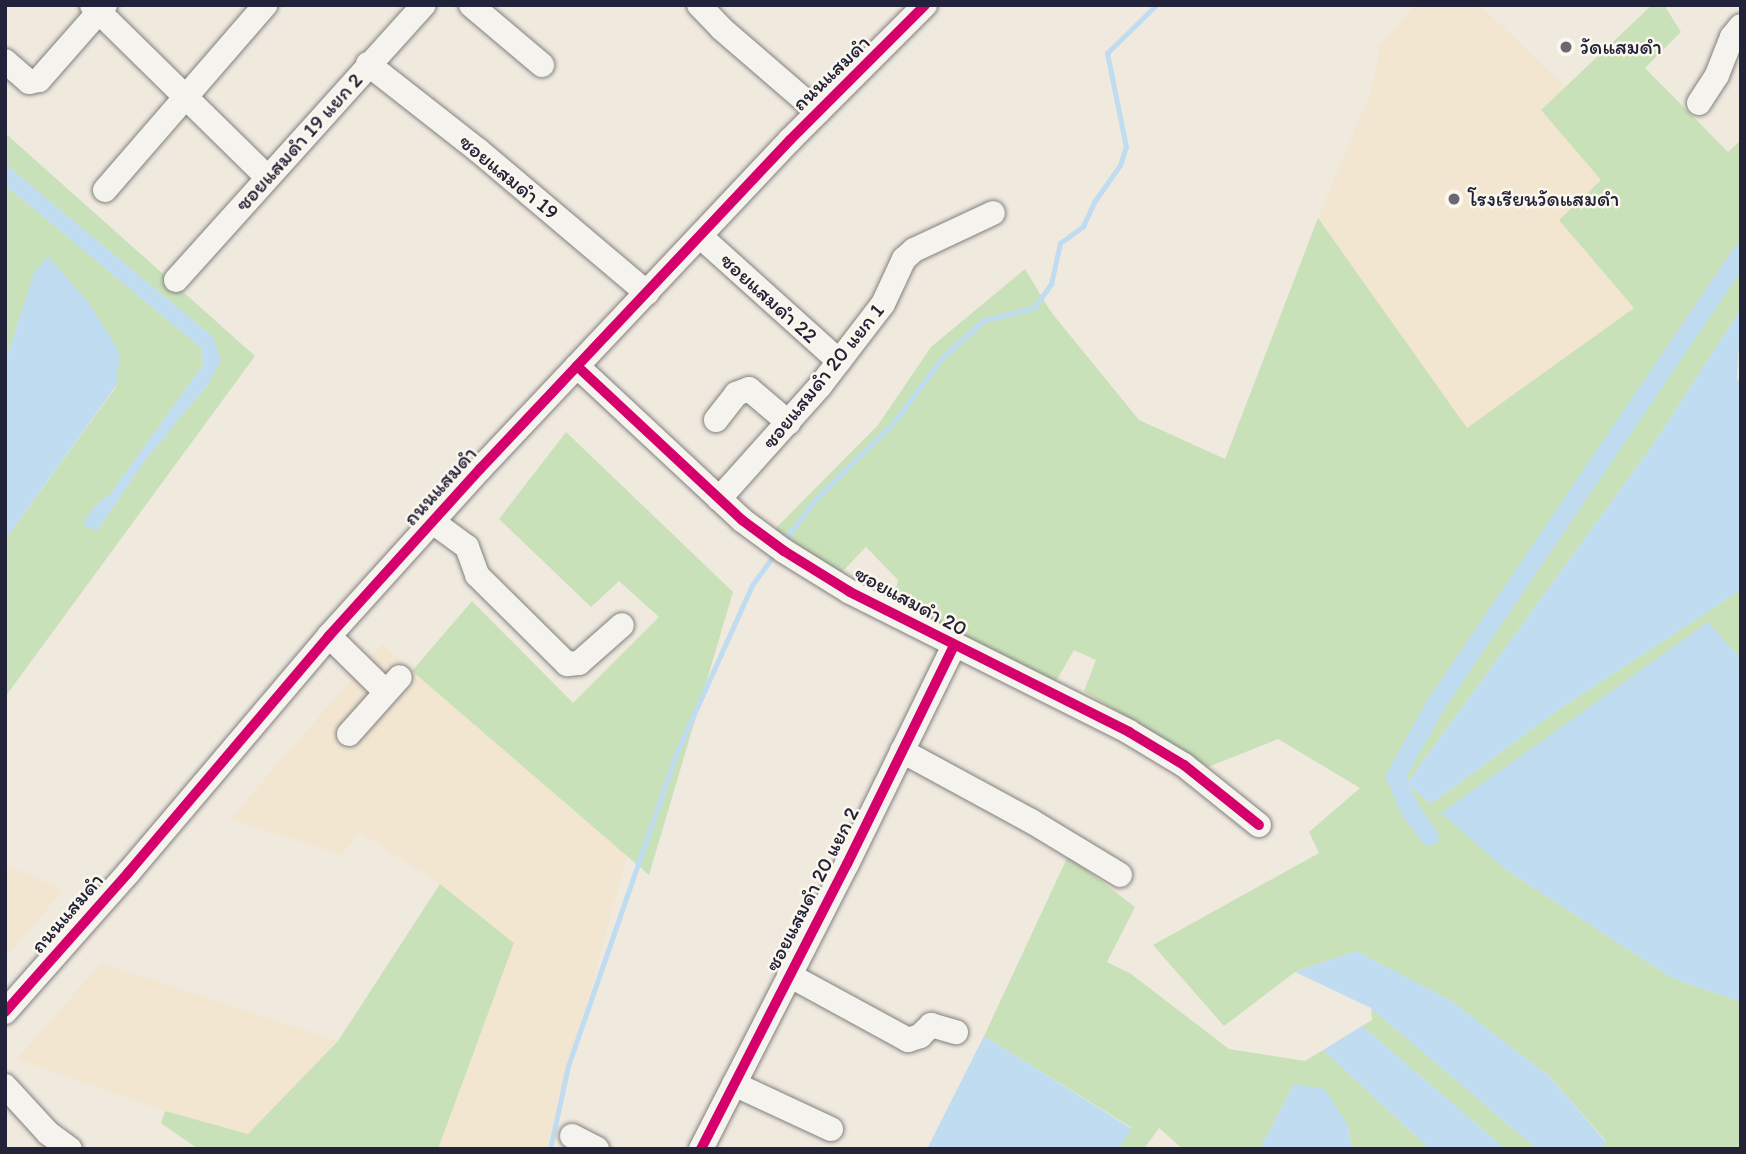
<!DOCTYPE html>
<html>
<head>
<meta charset="utf-8">
<style>
  body { margin:0 }
  #map { position:relative; width:1746px; height:1154px; overflow:hidden; background:#efe9de; font-family:Itim,"Playpen Sans Thai",sans-serif }
  div>[style] { position:absolute }
  [style*='--x'] { left:calc(var(--x)*1px); top:calc(var(--y)*1px); width:calc(var(--w)*1px); rotate:calc(var(--a)*1deg) }
  .built>* { inset:0; background:#f2e6d1 }
  .green>* { inset:0; background:#c9e1b9 }
  .water>* { inset:0; background:#c0dcf0 }
  .stream>* { height:5px; margin:-2.5px; padding:0 2.5px; transform-origin:2.5px; border-radius:2.5px; background:#c0dcf0 }
  .canal>* { height:19px; margin:-9.5px; padding:0 9.5px; transform-origin:9.5px; border-radius:9.5px; background:#c0dcf0 }
  .roads { filter:drop-shadow(0 0 2px #838080) drop-shadow(0 0 2px #838080) }
  .minor>* { height:24px; margin:-12px; padding:0 12px; transform-origin:12px; border-radius:12px; background:#f5f3ee }
  .cycleway>* { height:10px; margin:-5px; padding:0 5px; transform-origin:5px; border-radius:5px; background:#d6006c }
  .dots>* { width:19px; height:19px; translate:-50% -50%; box-sizing:border-box; border:4px solid #fbf7ec; border-radius:50% }
  span { translate:-50% -50%; white-space:nowrap; text-align:center; line-height:1.15; -webkit-text-stroke:5px #fbf7ec; paint-order:stroke }
  .poi-label { font-size:21px; color:#22223b }
  .left { translate:0 -50%; text-align:left }
  .street-label { font-size:21px; color:#22223b }
  .frame { position:absolute; inset:0; border:7px solid #22223b; pointer-events:none }
</style>
</head>
<body>
<div id="map">
  <div class="built">
    <div style="clip-path:polygon(1415px 5px,1480px 5px,1567px 88px,1541px 110px,1602px 180px,1560px 220px,1635px 308px,1466px 429px,1318px 218px,1372px 89px,1380px 46px)"></div>
    <div style="clip-path:polygon(382px 644px,627px 856px,547px 1149px,438px 1149px,514px 943px,440px 884px,359px 832px,342px 855px,230px 819px)"></div>
    <div style="clip-path:polygon(5px 864px,63px 890px,5px 959px)"></div>
    <div style="clip-path:polygon(101px 963px,338px 1041px,248px 1134px,165px 1111px,17px 1059px)"></div>
  </div>
  <div class="green">
    <div style="clip-path:polygon(1652px 5px,1664px 5px,1681px 32px,1645px 68px,1728px 152px,1741px 140px,1741px 309px,1654px 443px,1407px 783px,1431px 804px,1561px 708px,1741px 590px,1741px 659px,1708px 623px,1506px 870px,1672px 978px,1741px 1002px,1741px 1149px,1599px 1149px,1606px 1141px,1548px 1075px,1450px 1000px,1356px 951px,1295px 972px,1224px 1026px,1153px 945px,1319px 853px,1309px 832px,1360px 788px,1278px 739px,1208px 767px,1084px 691px,1096px 660px,1074px 650px,1055px 683px,893px 600px,898px 580px,866px 547px,840px 574px,775px 529px,878px 425px,931px 347px,1025px 269px,1051px 312px,1139px 420px,1225px 459px,1318px 218px,1467px 428px,1634px 308px,1559px 220px,1601px 180px,1541px 110px)"></div>
    <div style="clip-path:polygon(5px 133px,255px 356px,5px 697px,5px 540px,116px 387px,34px 274px,5px 363px,5px 185px,201px 348px,203px 365px,111px 493px,93px 508px,97px 531px,146px 459px,208px 384px,213px 337px,5px 164px)"></div>
    <div style="clip-path:polygon(566px 432px,733px 592px,649px 875px,412px 671px,472px 601px,573px 703px,659px 617px,619px 581px,591px 607px,499px 519px)"></div>
    <div style="clip-path:polygon(1068px 856px,1135px 907px,1107px 962px,1131px 974px,1229px 1049px,1305px 1061px,1323px 1050px,1430px 1149px,1352px 1149px,1348px 1126px,1294px 1084px,1260px 1149px,1183px 1149px,1159px 1128px,1144px 1149px,1118px 1149px,1132px 1128px,984px 1036px)"></div>
    <div style="clip-path:polygon(440px 884px,514px 943px,438px 1149px,198px 1149px,161px 1123px,165px 1111px,248px 1134px,338px 1041px)"></div>
    <div style="clip-path:polygon(1371px 1008px,1537px 1149px,1506px 1149px,1362px 1026px,1372px 1020px)"></div>
  </div>
  <div class="water">
    <div style="clip-path:polygon(5px 164px,213px 337px,221px 360px,208px 384px,146px 459px,97px 531px,83px 525px,93px 508px,111px 493px,203px 365px,201px 348px,5px 185px)"></div>
    <div style="clip-path:polygon(48px 256px,89px 303px,120px 353px,116px 386px,5px 540px,5px 363px,34px 273px)"></div>
    <div style="clip-path:polygon(1741px 309px,1737px 379px,1741px 383px,1741px 590px,1561px 708px,1431px 804px,1407px 783px,1654px 443px)"></div>
    <div style="clip-path:polygon(1708px 622px,1741px 659px,1741px 1002px,1672px 978px,1506px 870px,1441px 813px)"></div>
    <div style="clip-path:polygon(1356px 951px,1450px 1000px,1548px 1075px,1606px 1142px,1599px 1149px,1537px 1149px,1371px 1008px,1295px 972px)"></div>
    <div style="clip-path:polygon(1362px 1026px,1506px 1149px,1430px 1149px,1323px 1050px)"></div>
    <div style="clip-path:polygon(984px 1036px,1132px 1129px,1118px 1149px,927px 1149px)"></div>
    <div style="clip-path:polygon(1294px 1084px,1325px 1089px,1348px 1126px,1352px 1149px,1260px 1149px)"></div>
  </div>
  <div class="stream">
    <div style="--x:784;--y:541;--w:49;--a:-53.4"></div>
    <div style="--x:813;--y:502;--w:112;--a:-44.6"></div>
    <div style="--x:893;--y:423;--w:83;--a:-52.9"></div>
    <div style="--x:943;--y:357;--w:55;--a:-42.1"></div>
    <div style="--x:984;--y:320;--w:51;--a:-13.5"></div>
    <div style="--x:1034;--y:308;--w:29;--a:-55"></div>
    <div style="--x:1051;--y:284;--w:42;--a:-77.6"></div>
    <div style="--x:1060;--y:243;--w:29;--a:-36"></div>
    <div style="--x:1083;--y:226;--w:26;--a:-65"></div>
    <div style="--x:1094;--y:202;--w:45;--a:-54.9"></div>
    <div style="--x:1120;--y:165;--w:19;--a:-72"></div>
    <div style="--x:1126;--y:147;--w:96;--a:-101.4"></div>
    <div style="--x:1107;--y:53;--w:69;--a:-44.4"></div>
    <div style="--x:550;--y:1149;--w:85;--a:-77.8"></div>
    <div style="--x:568;--y:1066;--w:332;--a:-70.9"></div>
    <div style="--x:677;--y:752;--w:183;--a:-65.8"></div>
    <div style="--x:752;--y:585;--w:41;--a:-54"></div>
  </div>
  <div class="canal">
    <div style="--x:1429;--y:836;--w:32;--a:-126"></div>
    <div style="--x:1410;--y:810;--w:37;--a:-114"></div>
    <div style="--x:1395;--y:776;--w:84;--a:-60.7"></div>
    <div style="--x:1436;--y:703;--w:544;--a:-55.87"></div>
  </div>
  <div class="roads">
    <div class="minor">
      <div style="--x:92;--y:5;--w:245;--a:44.5"></div>
      <div style="--x:471;--y:5;--w:93;--a:40.2"></div>
      <div style="--x:699;--y:5;--w:33;--a:46"></div>
      <div style="--x:722;--y:29;--w:127;--a:40.8"></div>
      <div style="--x:5;--y:61;--w:32;--a:41"></div>
      <div style="--x:29;--y:82;--w:10;--a:-11"></div>
      <div style="--x:39;--y:80;--w:100;--a:-48.7"></div>
      <div style="--x:368;--y:64;--w:141;--a:38.1"></div>
      <div style="--x:479;--y:151;--w:220;--a:40.2"></div>
      <div style="--x:1699;--y:103;--w:33;--a:-57"></div>
      <div style="--x:1717;--y:75;--w:41;--a:-68.5"></div>
      <div style="--x:1732;--y:37;--w:14;--a:-51"></div>
      <div style="--x:105;--y:190;--w:245;--a:-49.1"></div>
      <div style="--x:700;--y:236;--w:187;--a:42"></div>
      <div style="--x:176;--y:280;--w:370;--a:-48"></div>
      <div style="--x:577;--y:366;--w:226;--a:43"></div>
      <div style="--x:742;--y:520;--w:52;--a:36.4"></div>
      <div style="--x:784;--y:551;--w:78;--a:31.8"></div>
      <div style="--x:850;--y:592;--w:312;--a:26.6"></div>
      <div style="--x:1129;--y:732;--w:64;--a:31"></div>
      <div style="--x:1184;--y:765;--w:96;--a:38.7"></div>
      <div style="--x:716;--y:420;--w:33;--a:-52"></div>
      <div style="--x:736;--y:394;--w:14;--a:-21"></div>
      <div style="--x:749;--y:389;--w:52;--a:40.4"></div>
      <div style="--x:719;--y:499;--w:152;--a:-48.2"></div>
      <div style="--x:820;--y:386;--w:103;--a:-52.5"></div>
      <div style="--x:883;--y:304;--w:50;--a:-65"></div>
      <div style="--x:904;--y:259;--w:13;--a:-42"></div>
      <div style="--x:914;--y:250;--w:87;--a:-25.1"></div>
      <div style="--x:433;--y:522;--w:42;--a:36.3"></div>
      <div style="--x:467;--y:547;--w:30;--a:70"></div>
      <div style="--x:477;--y:575;--w:127;--a:44.7"></div>
      <div style="--x:567;--y:664;--w:12;--a:-5"></div>
      <div style="--x:579;--y:663;--w:57;--a:-41.5"></div>
      <div style="--x:329;--y:636;--w:78;--a:44.5"></div>
      <div style="--x:349;--y:734;--w:76;--a:-48.2"></div>
      <div style="--x:902;--y:751;--w:147;--a:28.5"></div>
      <div style="--x:1031;--y:821;--w:104;--a:31.2"></div>
      <div style="--x:789;--y:975;--w:136;--a:28.6"></div>
      <div style="--x:908;--y:1040;--w:13;--a:-18"></div>
      <div style="--x:920;--y:1036;--w:16;--a:-45"></div>
      <div style="--x:931;--y:1025;--w:26;--a:16"></div>
      <div style="--x:5;--y:1012;--w:186;--a:-48.5"></div>
      <div style="--x:128;--y:873;--w:311;--a:-49.7"></div>
      <div style="--x:329;--y:636;--w:225;--a:-47.9"></div>
      <div style="--x:480;--y:469;--w:452;--a:-46.7"></div>
      <div style="--x:790;--y:140;--w:191;--a:-45"></div>
      <div style="--x:734;--y:1084;--w:107;--a:24.9"></div>
      <div style="--x:5;--y:1086;--w:64;--a:47.5"></div>
      <div style="--x:48;--y:1133;--w:27;--a:36"></div>
      <div style="--x:572;--y:1136;--w:28;--a:27"></div>
      <div style="--x:701;--y:1149;--w:320;--a:-62.9"></div>
      <div style="--x:847;--y:864;--w:243;--a:-63.9"></div>
    </div>
  </div>
  <div class="cycleway">
    <div style="--x:577;--y:366;--w:226;--a:43"></div>
    <div style="--x:742;--y:520;--w:52;--a:36.4"></div>
    <div style="--x:784;--y:551;--w:78;--a:31.8"></div>
    <div style="--x:850;--y:592;--w:312;--a:26.6"></div>
    <div style="--x:1129;--y:732;--w:64;--a:31"></div>
    <div style="--x:1184;--y:765;--w:96;--a:38.7"></div>
    <div style="--x:5;--y:1012;--w:186;--a:-48.5"></div>
    <div style="--x:128;--y:873;--w:311;--a:-49.7"></div>
    <div style="--x:329;--y:636;--w:225;--a:-47.9"></div>
    <div style="--x:480;--y:469;--w:452;--a:-46.7"></div>
    <div style="--x:790;--y:140;--w:191;--a:-45"></div>
    <div style="--x:701;--y:1149;--w:320;--a:-62.9"></div>
    <div style="--x:847;--y:864;--w:243;--a:-63.9"></div>
  </div>
  <div class="dots">
    <div style="left:1566px;top:47px;background:#6a6874"></div>
    <div style="left:1454px;top:199px;background:#6a6874"></div>
  </div>
  <div class="poi-label">
    <span class="left" style="left:1580px;top:47px">วัดแสมดำ</span>
    <span class="left" style="left:1468px;top:199px">โรงเรียนวัดแสมดำ</span>
  </div>
  <div class="street-label">
    <span style="left:831px;top:73px;rotate:-44deg">ถนนแสมดำ</span>
    <span style="left:299px;top:142px;rotate:-48deg">ซอยแสมดำ 19 แยก 2</span>
    <span style="left:509px;top:177px;rotate:39deg">ซอยแสมดำ 19</span>
    <span style="left:769px;top:298px;rotate:42deg">ซอยแสมดำ 22</span>
    <span style="left:823px;top:376px;rotate:-51deg">ซอยแสมดำ 20 แยก 1</span>
    <span style="left:440px;top:486px;rotate:-48deg">ถนนแสมดำ</span>
    <span style="left:911px;top:601px;rotate:28deg">ซอยแสมดำ 20</span>
    <span style="left:812px;top:889px;rotate:-63deg">ซอยแสมดำ 20 แยก 2</span>
    <span style="left:67px;top:913px;rotate:-49deg">ถนนแสมดำ</span>
  </div>
  <div class="frame"></div>
</div>
</body>
</html>
